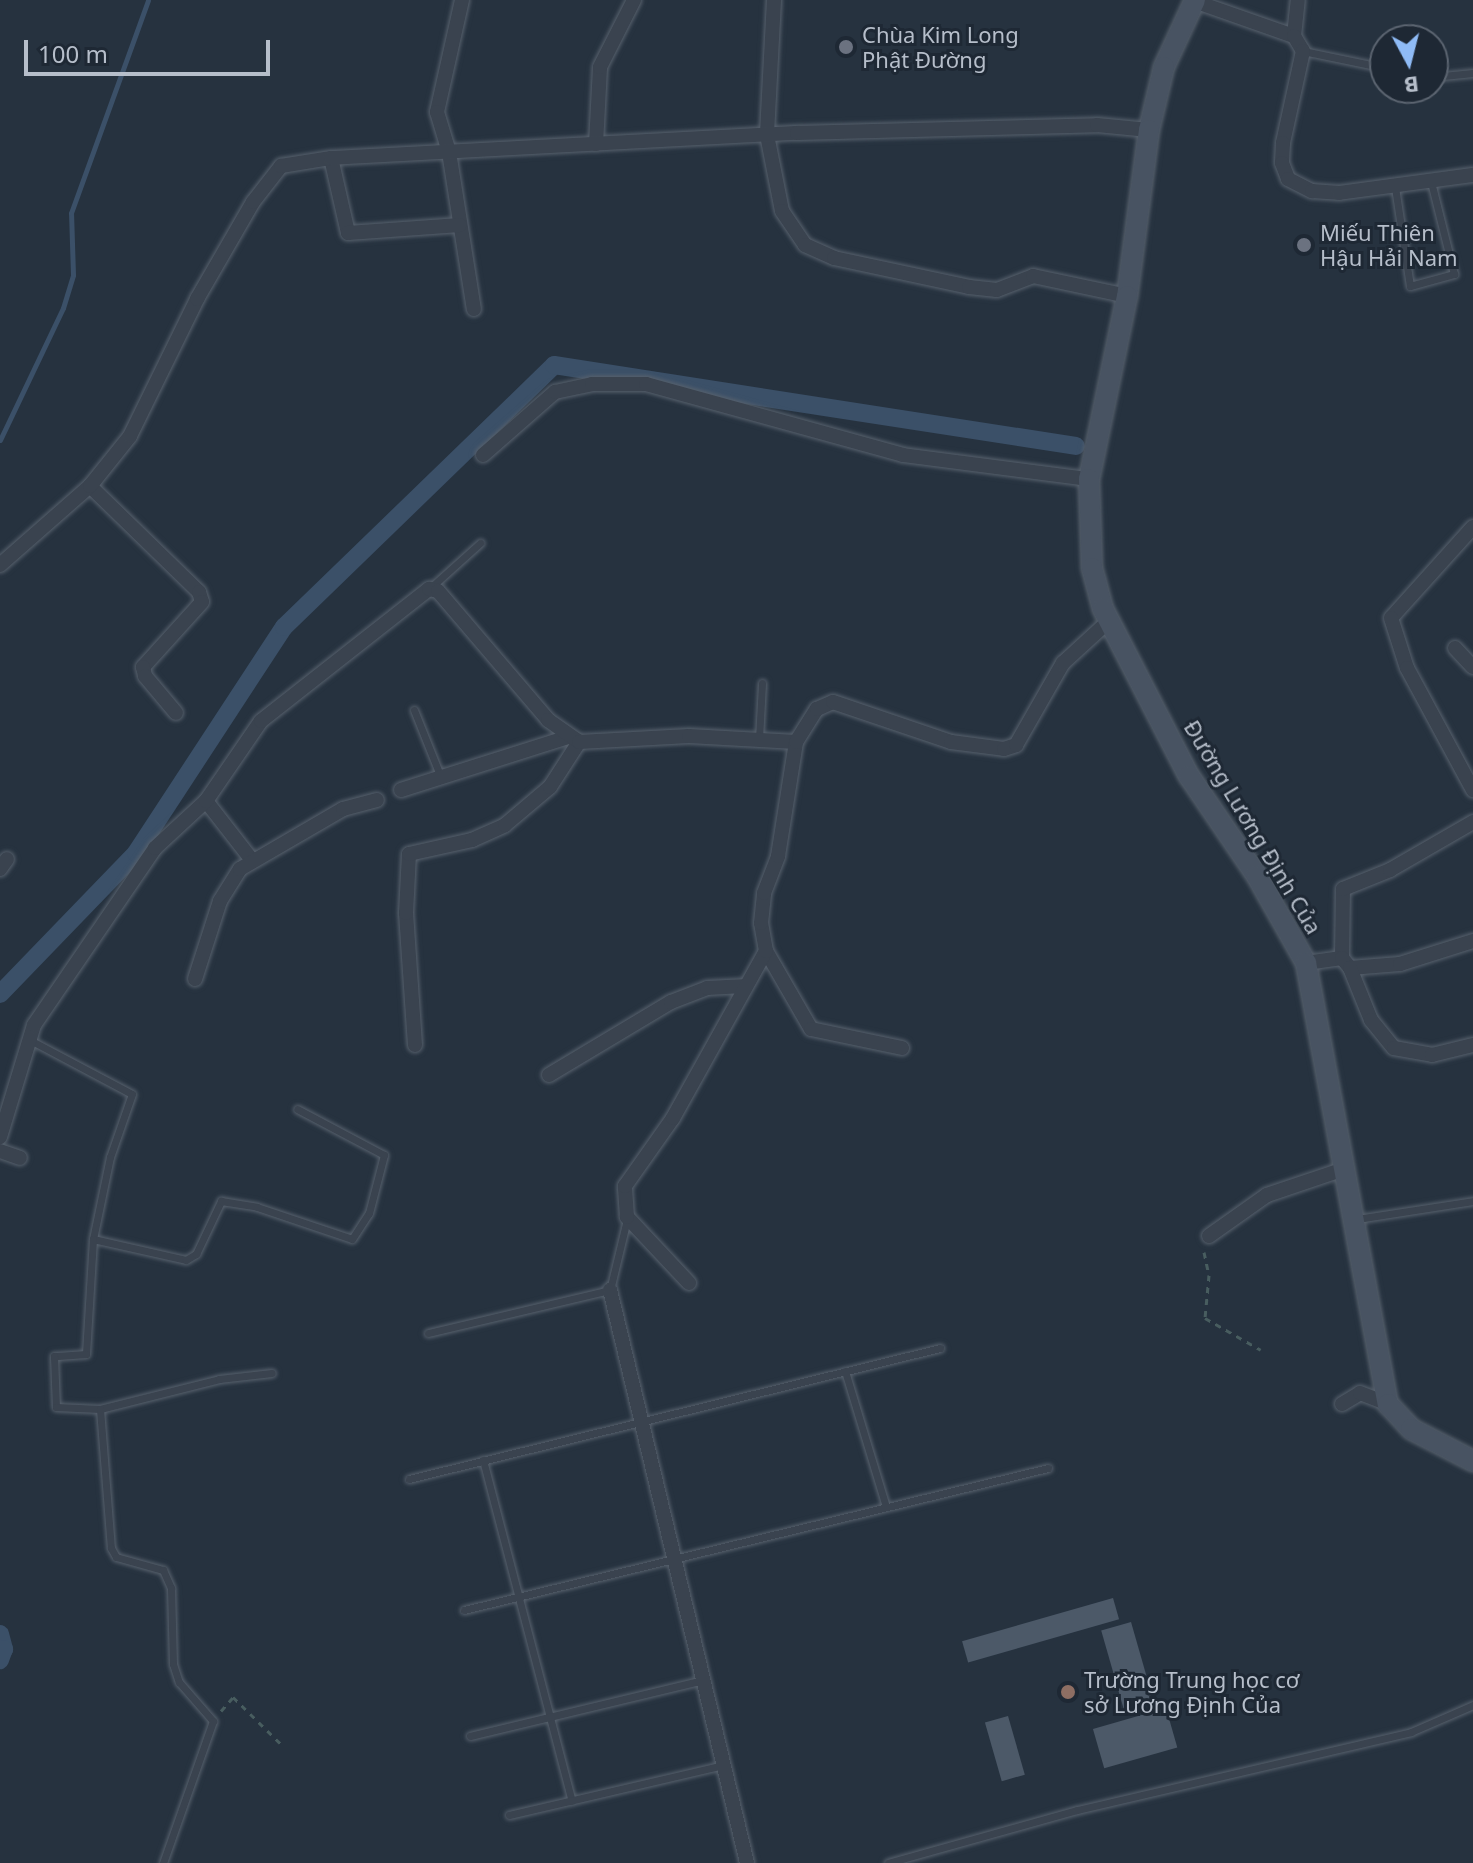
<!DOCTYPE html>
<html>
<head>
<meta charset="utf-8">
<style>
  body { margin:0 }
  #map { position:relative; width:1473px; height:1863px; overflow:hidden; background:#26323f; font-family:"Noto Sans",sans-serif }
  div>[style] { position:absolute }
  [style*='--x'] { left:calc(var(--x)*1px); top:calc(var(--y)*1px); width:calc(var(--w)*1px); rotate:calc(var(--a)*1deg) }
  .stream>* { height:5px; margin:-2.5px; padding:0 2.5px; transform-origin:2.5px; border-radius:2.5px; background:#3b5068 }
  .canal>* { height:18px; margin:-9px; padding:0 9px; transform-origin:9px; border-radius:9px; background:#3b5068 }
  .building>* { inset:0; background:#4c5968; transform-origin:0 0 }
  .path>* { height:3px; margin-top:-1.5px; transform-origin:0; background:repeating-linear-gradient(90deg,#485d5f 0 6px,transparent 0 12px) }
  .roads { filter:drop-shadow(0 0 2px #57616d) drop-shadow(0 0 2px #57616d) }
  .lane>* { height:7px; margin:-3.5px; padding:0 3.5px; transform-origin:3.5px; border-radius:3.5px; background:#3a434f }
  .street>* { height:14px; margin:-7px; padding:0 7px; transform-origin:7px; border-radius:7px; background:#3a434f }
  .secondary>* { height:20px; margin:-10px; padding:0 10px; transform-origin:10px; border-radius:10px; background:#485362 }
  .dots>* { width:22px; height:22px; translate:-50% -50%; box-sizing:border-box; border:4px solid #1e2834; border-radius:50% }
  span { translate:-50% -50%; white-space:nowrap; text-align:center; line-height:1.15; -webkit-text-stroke:6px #1e2834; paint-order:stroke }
  .poi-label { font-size:22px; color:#b6beca }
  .left { translate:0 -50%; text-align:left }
  .street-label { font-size:22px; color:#b6beca }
  .north { position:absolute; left:1369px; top:24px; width:80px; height:80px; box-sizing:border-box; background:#1e2834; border:2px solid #5b6470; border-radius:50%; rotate:173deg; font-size:22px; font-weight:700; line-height:32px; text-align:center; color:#b6beca }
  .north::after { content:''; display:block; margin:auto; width:28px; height:36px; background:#8fbbf6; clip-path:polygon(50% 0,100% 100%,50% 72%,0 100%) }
  .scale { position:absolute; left:24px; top:40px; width:246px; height:36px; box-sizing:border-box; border:4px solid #b6beca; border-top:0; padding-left:10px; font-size:24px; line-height:28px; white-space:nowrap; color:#b6beca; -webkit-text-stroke:6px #1e2834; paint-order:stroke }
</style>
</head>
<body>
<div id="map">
  <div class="stream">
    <div style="--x:0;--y:440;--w:146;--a:-64.5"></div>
    <div style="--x:63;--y:308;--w:34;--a:-73"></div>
    <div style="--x:73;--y:275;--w:62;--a:-91.8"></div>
    <div style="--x:71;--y:213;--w:226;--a:-70.1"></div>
  </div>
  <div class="canal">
    <div style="--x:0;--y:994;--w:196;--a:-46"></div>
    <div style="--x:136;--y:853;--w:270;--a:-56.8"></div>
    <div style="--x:284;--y:627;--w:376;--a:-44.1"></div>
    <div style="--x:554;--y:365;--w:528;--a:8.82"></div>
    <div style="--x:0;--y:1634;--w:16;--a:75"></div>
    <div style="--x:4;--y:1649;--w:12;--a:110"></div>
  </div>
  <div class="building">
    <div style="left:1113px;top:1598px;width:22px;height:157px;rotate:74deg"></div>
    <div style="left:1131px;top:1622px;width:84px;height:31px;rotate:74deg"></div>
    <div style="left:1166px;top:1708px;width:41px;height:76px;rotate:74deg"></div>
    <div style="left:1008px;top:1716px;width:61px;height:24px;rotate:74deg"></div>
  </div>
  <div class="path">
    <div style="--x:1204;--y:1252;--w:24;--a:78"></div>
    <div style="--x:1209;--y:1275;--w:43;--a:95.3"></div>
    <div style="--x:1205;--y:1318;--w:64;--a:29.7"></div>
    <div style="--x:221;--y:1711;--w:18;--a:-49"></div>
    <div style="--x:233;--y:1697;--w:70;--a:44.4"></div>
  </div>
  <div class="roads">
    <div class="lane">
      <div style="--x:1303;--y:51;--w:84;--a:11.7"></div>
      <div style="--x:1433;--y:77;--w:40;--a:-5.7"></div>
      <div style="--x:1395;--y:187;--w:100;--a:81.4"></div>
      <div style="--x:1410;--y:286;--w:46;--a:-15.3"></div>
      <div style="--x:1454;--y:274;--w:95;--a:-104"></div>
      <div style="--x:429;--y:589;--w:69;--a:-42"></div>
      <div style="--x:414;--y:710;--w:70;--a:68.2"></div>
      <div style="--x:759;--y:739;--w:56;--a:-86.9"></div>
      <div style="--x:30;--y:1040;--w:115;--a:27.9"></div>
      <div style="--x:132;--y:1094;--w:67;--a:109.2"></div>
      <div style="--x:110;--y:1157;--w:84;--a:101.7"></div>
      <div style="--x:93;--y:1239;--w:95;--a:12.7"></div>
      <div style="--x:186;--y:1260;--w:12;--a:-31"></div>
      <div style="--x:196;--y:1254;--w:59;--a:-64.7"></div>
      <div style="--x:221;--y:1201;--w:36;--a:9"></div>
      <div style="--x:257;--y:1207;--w:100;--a:18.6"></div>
      <div style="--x:352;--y:1239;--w:31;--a:-57"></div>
      <div style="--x:369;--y:1213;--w:60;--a:-75.5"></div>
      <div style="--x:384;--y:1155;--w:98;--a:-152.1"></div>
      <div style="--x:1357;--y:1219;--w:117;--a:-8.8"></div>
      <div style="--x:93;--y:1239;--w:115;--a:93.5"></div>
      <div style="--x:86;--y:1354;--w:32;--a:176"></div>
      <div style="--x:54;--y:1356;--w:51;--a:87.8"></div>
      <div style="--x:56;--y:1407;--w:44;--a:2.6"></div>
      <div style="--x:100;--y:1409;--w:123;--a:-14.1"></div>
      <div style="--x:219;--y:1379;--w:53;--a:-6.5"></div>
      <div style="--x:428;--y:1333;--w:187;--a:-13.3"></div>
      <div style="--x:610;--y:1290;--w:73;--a:-76.5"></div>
      <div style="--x:845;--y:1371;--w:142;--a:73.2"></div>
      <div style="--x:100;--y:1409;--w:139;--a:85.5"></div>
      <div style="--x:111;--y:1548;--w:10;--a:61"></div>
      <div style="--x:116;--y:1557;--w:49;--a:15.5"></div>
      <div style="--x:163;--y:1570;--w:20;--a:66"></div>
      <div style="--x:171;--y:1588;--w:76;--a:88.5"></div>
      <div style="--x:173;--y:1664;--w:19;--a:72"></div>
      <div style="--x:179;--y:1682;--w:52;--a:48.9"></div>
      <div style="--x:213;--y:1721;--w:151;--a:109.4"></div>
      <div style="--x:483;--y:1460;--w:352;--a:75.4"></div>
      <div style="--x:409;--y:1479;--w:547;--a:-13.86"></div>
      <div style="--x:464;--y:1610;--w:601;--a:-13.67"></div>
      <div style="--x:470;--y:1736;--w:240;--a:-13.5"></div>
      <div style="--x:509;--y:1815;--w:221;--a:-13.1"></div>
      <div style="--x:888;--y:1863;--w:196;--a:-15.7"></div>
      <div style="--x:1077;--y:1810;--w:343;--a:-13.1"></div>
      <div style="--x:1411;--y:1732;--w:68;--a:-23.5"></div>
    </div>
    <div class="street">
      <div style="--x:462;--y:0;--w:115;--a:102.6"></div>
      <div style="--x:437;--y:112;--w:42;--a:73.3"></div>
      <div style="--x:449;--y:152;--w:159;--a:81"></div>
      <div style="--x:774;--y:0;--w:135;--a:93"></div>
      <div style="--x:767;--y:135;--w:77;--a:78.8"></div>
      <div style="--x:782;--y:211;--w:41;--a:55.9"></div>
      <div style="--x:805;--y:245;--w:32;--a:24"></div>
      <div style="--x:834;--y:258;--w:138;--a:12.1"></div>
      <div style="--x:969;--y:287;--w:28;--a:6"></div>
      <div style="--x:997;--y:290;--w:39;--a:-21"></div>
      <div style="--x:1033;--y:276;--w:96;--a:12"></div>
      <div style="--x:1191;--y:0;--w:109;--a:19.3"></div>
      <div style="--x:1294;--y:36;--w:36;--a:-84"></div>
      <div style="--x:1294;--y:36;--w:17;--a:59"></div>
      <div style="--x:1303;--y:51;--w:94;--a:102.3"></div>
      <div style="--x:1283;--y:143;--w:20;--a:93"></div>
      <div style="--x:1282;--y:163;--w:17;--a:69"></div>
      <div style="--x:1288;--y:179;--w:27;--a:27"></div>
      <div style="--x:1312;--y:191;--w:27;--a:4"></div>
      <div style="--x:1339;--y:193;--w:135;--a:-7.7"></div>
      <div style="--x:596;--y:144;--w:77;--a:-87"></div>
      <div style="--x:600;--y:67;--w:75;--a:-63.1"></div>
      <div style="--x:331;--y:158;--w:77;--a:77.2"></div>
      <div style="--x:348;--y:233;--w:112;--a:-4.1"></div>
      <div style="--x:483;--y:455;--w:96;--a:-41.2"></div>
      <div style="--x:555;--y:392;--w:38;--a:-12"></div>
      <div style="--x:592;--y:384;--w:54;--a:0"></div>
      <div style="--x:646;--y:384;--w:267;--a:15.4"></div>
      <div style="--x:903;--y:455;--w:188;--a:7.4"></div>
      <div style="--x:90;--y:486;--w:152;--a:44.2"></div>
      <div style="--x:199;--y:592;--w:10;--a:73"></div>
      <div style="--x:202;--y:602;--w:88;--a:132.2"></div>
      <div style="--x:143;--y:667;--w:9;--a:77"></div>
      <div style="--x:145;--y:676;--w:48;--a:50"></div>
      <div style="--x:1473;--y:527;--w:122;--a:132"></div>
      <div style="--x:1391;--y:618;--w:52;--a:72.3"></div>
      <div style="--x:1407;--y:668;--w:139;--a:61.6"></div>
      <div style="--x:0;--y:565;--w:120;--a:-41.3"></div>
      <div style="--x:90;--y:486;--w:64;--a:-51.3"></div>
      <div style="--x:130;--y:436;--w:153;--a:-63.9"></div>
      <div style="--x:197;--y:299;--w:112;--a:-60"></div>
      <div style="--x:253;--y:202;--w:46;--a:-52.1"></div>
      <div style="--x:281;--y:166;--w:51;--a:-9.1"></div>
      <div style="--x:331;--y:158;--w:467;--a:-3.1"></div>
      <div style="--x:797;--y:133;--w:300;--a:-1.5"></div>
      <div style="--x:1097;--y:125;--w:52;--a:5.5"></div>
      <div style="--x:1455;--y:648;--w:26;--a:47"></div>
      <div style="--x:401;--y:790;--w:175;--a:-17.6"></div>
      <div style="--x:206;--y:801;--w:75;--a:52.1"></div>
      <div style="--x:0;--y:869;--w:12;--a:-55"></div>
      <div style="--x:766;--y:951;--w:90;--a:60"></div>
      <div style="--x:811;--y:1029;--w:93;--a:11.8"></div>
      <div style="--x:1342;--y:958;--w:69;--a:-89.2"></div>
      <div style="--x:1343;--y:889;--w:51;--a:-22"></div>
      <div style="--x:1390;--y:870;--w:96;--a:-30"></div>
      <div style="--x:1306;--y:963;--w:36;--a:-8"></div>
      <div style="--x:1342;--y:958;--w:13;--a:51"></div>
      <div style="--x:1350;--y:968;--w:50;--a:-4.6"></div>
      <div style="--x:1400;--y:964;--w:77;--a:-17.5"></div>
      <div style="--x:1350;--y:968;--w:56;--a:68"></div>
      <div style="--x:1371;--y:1020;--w:36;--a:51"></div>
      <div style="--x:1394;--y:1048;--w:39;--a:10"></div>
      <div style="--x:1432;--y:1055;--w:42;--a:-13.7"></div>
      <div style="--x:195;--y:979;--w:82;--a:-72.2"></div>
      <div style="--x:220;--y:901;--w:38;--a:-58"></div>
      <div style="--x:240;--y:869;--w:119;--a:-30.2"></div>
      <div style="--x:343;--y:809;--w:35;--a:-15"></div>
      <div style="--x:415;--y:1045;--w:132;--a:-93.9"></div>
      <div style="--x:406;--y:913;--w:59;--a:-87.1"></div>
      <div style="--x:409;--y:854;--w:65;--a:-12.5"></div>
      <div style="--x:472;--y:840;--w:36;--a:-24"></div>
      <div style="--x:505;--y:825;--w:59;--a:-40.2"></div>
      <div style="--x:550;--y:787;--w:54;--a:-57.2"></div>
      <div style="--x:549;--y:1075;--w:142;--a:-30.9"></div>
      <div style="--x:671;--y:1002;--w:39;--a:-21"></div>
      <div style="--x:707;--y:988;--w:36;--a:-3"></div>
      <div style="--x:0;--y:1137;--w:117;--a:-73.1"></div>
      <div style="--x:34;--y:1025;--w:214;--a:-55.6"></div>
      <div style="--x:155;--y:848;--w:69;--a:-42.7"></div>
      <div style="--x:206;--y:801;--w:97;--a:-55.5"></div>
      <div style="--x:261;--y:721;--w:214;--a:-38.2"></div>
      <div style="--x:429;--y:589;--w:9;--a:13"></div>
      <div style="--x:438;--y:591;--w:170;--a:49.5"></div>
      <div style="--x:548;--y:720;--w:38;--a:35"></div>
      <div style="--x:579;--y:742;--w:110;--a:-3.1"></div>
      <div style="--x:689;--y:736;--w:107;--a:3.2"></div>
      <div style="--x:0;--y:1151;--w:21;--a:19"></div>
      <div style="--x:1209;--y:1236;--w:71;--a:-35.3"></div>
      <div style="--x:1267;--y:1195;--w:81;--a:-18.7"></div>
      <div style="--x:689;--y:1283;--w:91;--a:-133.2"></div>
      <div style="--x:627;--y:1217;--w:31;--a:-94"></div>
      <div style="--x:625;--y:1186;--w:83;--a:-54.8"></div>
      <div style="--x:673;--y:1118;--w:191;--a:-60.9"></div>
      <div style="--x:766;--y:951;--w:28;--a:-100"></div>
      <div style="--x:761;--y:923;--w:30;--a:-84"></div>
      <div style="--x:764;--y:893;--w:40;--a:-69"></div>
      <div style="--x:778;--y:856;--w:115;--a:-81"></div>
      <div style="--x:796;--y:742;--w:39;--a:-58"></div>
      <div style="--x:817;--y:709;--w:17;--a:-24"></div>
      <div style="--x:833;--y:702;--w:125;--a:18.7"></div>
      <div style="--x:951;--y:742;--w:53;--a:7.5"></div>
      <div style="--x:1004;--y:749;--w:13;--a:-18"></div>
      <div style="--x:1016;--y:745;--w:95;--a:-60.2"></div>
      <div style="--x:1063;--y:663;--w:64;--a:-42.5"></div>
      <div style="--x:610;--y:1290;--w:589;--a:76.55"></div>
      <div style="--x:1342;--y:1404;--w:21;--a:-31"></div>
      <div style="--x:1360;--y:1393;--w:30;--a:21"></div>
    </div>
    <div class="secondary">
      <div style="--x:1195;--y:0;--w:74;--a:114.8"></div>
      <div style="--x:1164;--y:67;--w:65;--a:103.4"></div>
      <div style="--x:1149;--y:130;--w:167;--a:97.5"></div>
      <div style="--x:1127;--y:296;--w:187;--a:101.7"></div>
      <div style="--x:1089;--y:479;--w:89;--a:88.1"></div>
      <div style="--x:1092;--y:568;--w:42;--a:75"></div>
      <div style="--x:1103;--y:609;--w:188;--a:62.8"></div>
      <div style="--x:1189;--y:776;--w:121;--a:55.8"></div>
      <div style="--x:1257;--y:876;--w:100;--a:60.6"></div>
      <div style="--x:1306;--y:963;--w:449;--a:79.5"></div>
      <div style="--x:1388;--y:1404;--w:34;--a:47"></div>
      <div style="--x:1411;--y:1429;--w:70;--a:27.3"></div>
    </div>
  </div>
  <div class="dots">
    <div style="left:846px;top:47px;background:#6b7280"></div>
    <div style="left:1304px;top:245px;background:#6b7280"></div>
    <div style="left:1068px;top:1692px;background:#8d6e63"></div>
  </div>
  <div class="poi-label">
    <span class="left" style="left:862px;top:47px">Chùa Kim Long<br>Phật Đường</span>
    <span class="left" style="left:1320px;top:245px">Miếu Thiên<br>Hậu Hải Nam</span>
    <span class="left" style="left:1084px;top:1692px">Trường Trung học cơ<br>sở Lương Định Của</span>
  </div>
  <div class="street-label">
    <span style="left:1253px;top:827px;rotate:59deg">Đường Lương Định Của</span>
  </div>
  <div class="north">B</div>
  <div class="scale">100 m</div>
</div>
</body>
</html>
